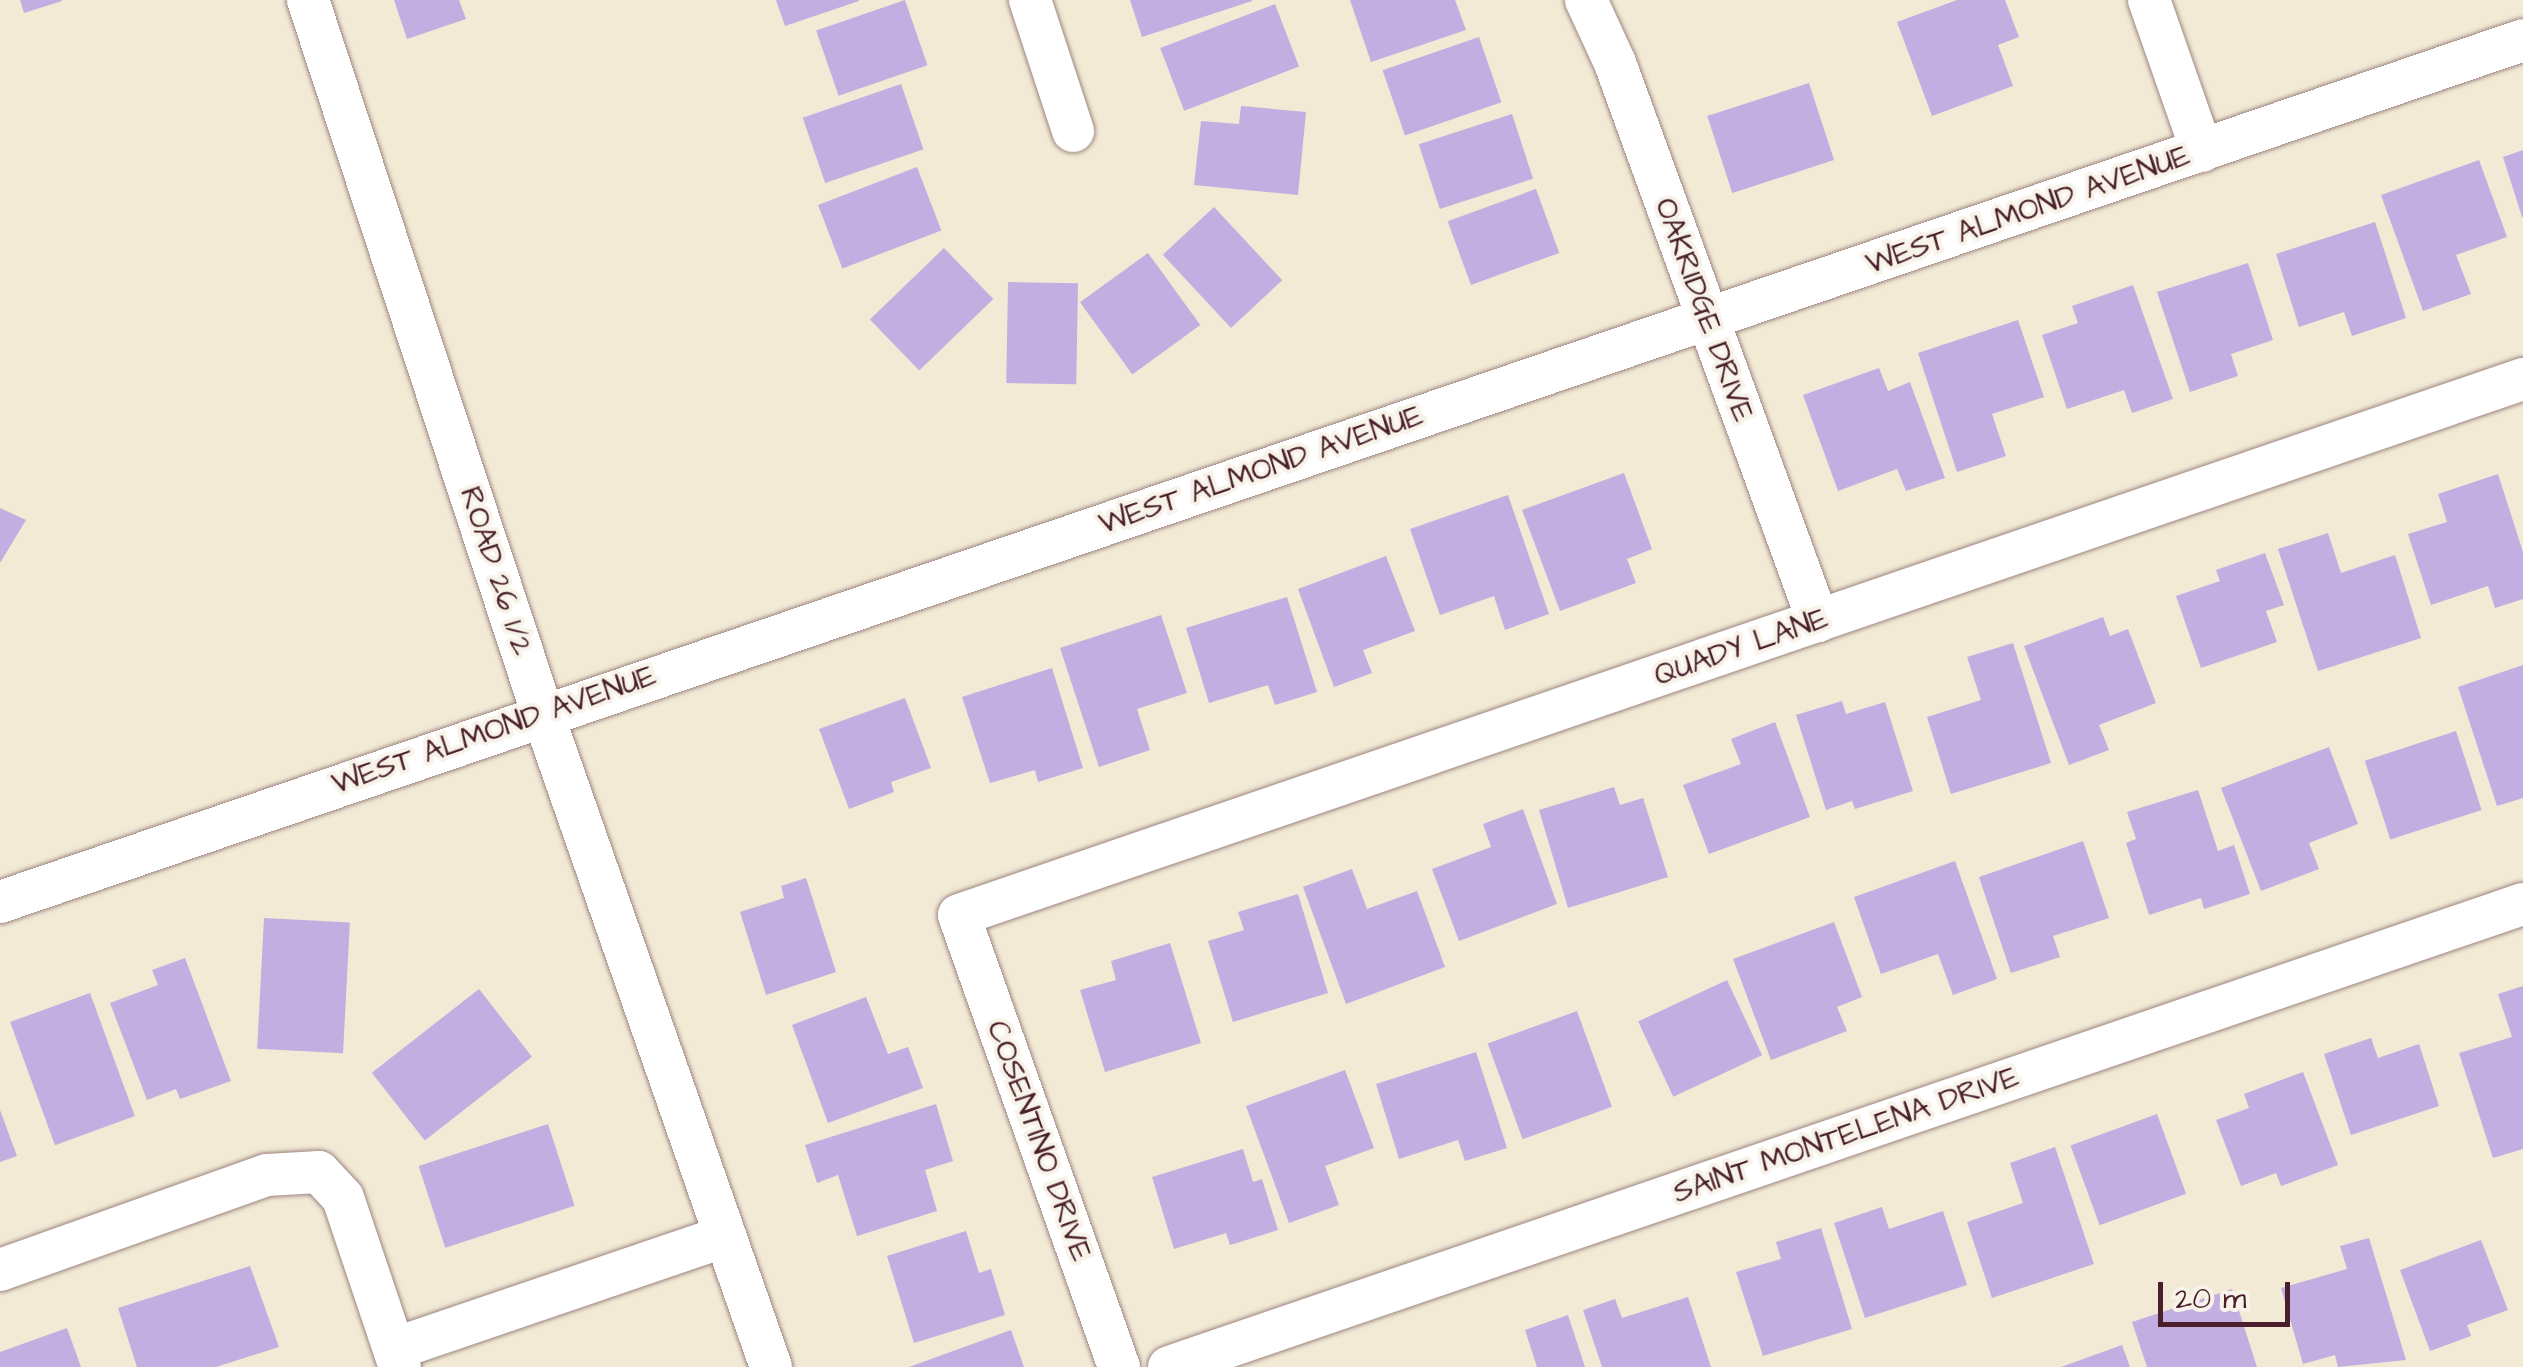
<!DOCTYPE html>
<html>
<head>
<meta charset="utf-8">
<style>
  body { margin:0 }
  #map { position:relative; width:2523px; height:1367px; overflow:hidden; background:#f2ead5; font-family:"Architects Daughter",sans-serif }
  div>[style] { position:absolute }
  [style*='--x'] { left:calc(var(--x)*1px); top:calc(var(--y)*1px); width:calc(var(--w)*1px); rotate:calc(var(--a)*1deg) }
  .building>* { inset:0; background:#c2aee1; transform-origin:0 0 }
  .roads { filter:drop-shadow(0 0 2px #9e8480) drop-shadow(0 0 2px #9e8480) }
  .minor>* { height:42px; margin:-21px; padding:0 21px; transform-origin:21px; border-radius:21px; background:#fff }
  span { translate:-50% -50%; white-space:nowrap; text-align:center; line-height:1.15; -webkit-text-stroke:8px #f7f3e8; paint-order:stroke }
  .street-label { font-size:30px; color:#4a1f2b }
  .scale { position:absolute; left:2158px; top:1282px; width:132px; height:45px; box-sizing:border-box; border:5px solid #4a1f2b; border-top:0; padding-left:12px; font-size:30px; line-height:35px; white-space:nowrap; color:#4a1f2b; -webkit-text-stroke:8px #f7f3e8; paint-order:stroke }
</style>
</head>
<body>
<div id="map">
  <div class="building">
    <div style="clip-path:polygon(20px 0,62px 0,62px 1px,24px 13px)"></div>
    <div style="clip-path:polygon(394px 0,459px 0,466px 19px,407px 39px)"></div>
    <div style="clip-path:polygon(776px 0,859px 0,859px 1px,785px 26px)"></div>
    <div style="left:905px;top:0;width:69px;height:94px;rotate:71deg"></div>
    <div style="clip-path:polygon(1130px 0,1252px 0,1252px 1px,1142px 37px)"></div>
    <div style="clip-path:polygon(1350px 0,1455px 0,1466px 30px,1371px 62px)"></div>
    <div style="clip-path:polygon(1957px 0,2005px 0,2019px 37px,1998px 45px,2013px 86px,1932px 116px,1897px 22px)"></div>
    <div style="left:1275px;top:4px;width:67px;height:123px;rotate:69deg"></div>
    <div style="left:1479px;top:37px;width:69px;height:102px;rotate:71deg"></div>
    <div style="left:1809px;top:83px;width:81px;height:107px;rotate:72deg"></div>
    <div style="left:901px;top:84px;width:69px;height:104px;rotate:71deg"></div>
    <div style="clip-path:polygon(1241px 106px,1306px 112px,1298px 195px,1194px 185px,1201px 121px,1239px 124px)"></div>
    <div style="left:1512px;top:114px;width:68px;height:98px;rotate:72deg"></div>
    <div style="clip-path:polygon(2523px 150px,2523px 217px,2522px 217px,2503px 157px)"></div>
    <div style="clip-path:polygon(2479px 160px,2507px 237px,2456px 255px,2471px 294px,2423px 311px,2381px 195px)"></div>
    <div style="left:917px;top:167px;width:68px;height:106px;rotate:69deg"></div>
    <div style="left:1536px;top:189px;width:68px;height:94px;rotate:70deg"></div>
    <div style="left:1214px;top:207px;width:100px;height:70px;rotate:47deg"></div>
    <div style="clip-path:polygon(2375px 222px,2406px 318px,2352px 336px,2344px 312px,2299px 327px,2276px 254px)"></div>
    <div style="left:944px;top:248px;width:71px;height:103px;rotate:46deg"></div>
    <div style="left:1148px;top:253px;width:89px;height:84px;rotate:54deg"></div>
    <div style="clip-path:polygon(2248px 263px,2273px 340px,2231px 354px,2238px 376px,2190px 392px,2157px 292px)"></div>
    <div style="left:1008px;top:282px;width:70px;height:101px;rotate:1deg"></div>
    <div style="clip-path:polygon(2133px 285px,2173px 399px,2132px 413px,2124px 390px,2067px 409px,2042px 335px,2078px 323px,2072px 306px)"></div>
    <div style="clip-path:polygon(2018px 320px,2044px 397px,1992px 414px,2006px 456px,1957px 472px,1918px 353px)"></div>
    <div style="clip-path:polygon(1879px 368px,1888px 391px,1910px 382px,1945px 478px,1906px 491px,1897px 469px,1838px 491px,1803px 395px)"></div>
    <div style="clip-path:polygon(1624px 473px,1652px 549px,1627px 559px,1636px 583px,1560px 611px,1522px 510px)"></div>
    <div style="clip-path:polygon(2498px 474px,2523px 552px,2523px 599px,2495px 608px,2488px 586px,2431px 605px,2408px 534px,2447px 522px,2438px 494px)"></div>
    <div style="clip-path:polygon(1508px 495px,1549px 614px,1505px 630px,1494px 596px,1440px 615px,1410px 529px)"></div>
    <div style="clip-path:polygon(0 508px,26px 520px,0 563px)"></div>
    <div style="clip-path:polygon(2328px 533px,2341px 573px,2395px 555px,2421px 638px,2318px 671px,2278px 549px)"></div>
    <div style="clip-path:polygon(2265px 553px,2284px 605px,2266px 611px,2277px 642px,2201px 668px,2176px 596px,2220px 581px,2216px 570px)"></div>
    <div style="clip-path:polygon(1386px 556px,1415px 631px,1363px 650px,1372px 673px,1334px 687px,1298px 589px)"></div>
    <div style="clip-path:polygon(1287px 597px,1317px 692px,1275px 705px,1268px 685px,1209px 703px,1186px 628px)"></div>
    <div style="clip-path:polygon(1161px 615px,1187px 693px,1137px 709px,1150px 750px,1099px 767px,1060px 648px)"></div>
    <div style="clip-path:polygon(2103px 617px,2110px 636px,2128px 629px,2156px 703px,2099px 725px,2109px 750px,2069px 765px,2024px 646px)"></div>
    <div style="clip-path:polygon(2013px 643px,2051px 763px,1951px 794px,1927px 717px,1981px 700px,1967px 657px)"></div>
    <div style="clip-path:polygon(2523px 665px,2523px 798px,2497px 806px,2458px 687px)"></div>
    <div style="clip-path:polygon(1052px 668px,1083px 768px,1038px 782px,1035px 770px,990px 783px,962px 697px)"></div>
    <div style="clip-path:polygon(905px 698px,931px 768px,891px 782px,894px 792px,849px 809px,819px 729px)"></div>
    <div style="clip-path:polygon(1842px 701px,1846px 714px,1885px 702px,1913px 791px,1855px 809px,1852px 801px,1826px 810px,1796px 715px)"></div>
    <div style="clip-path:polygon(1775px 722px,1810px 817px,1709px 854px,1683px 785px,1741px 764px,1731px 739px)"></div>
    <div style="left:2456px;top:731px;width:83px;height:96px;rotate:72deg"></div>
    <div style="clip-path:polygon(2329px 747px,2358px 824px,2309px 843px,2319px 869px,2261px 891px,2221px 788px)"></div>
    <div style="clip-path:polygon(1614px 787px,1620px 805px,1643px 798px,1668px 877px,1568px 908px,1539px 810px)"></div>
    <div style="clip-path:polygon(2198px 790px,2218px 851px,2234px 845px,2250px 894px,2204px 909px,2201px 898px,2149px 915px,2126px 843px,2136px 839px,2127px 812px)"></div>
    <div style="clip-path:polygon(1523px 809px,1557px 904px,1459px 941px,1432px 869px,1491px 847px,1483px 824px)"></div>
    <div style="clip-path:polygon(2083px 841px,2109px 918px,2053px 936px,2060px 957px,2011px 973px,1979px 877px)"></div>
    <div style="clip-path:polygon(1955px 861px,1997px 979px,1953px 995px,1938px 954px,1881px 974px,1854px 897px)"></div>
    <div style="clip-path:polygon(1352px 869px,1367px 909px,1417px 891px,1445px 967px,1346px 1004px,1303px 887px)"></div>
    <div style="clip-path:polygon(806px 878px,836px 972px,766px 995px,740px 912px,784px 898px,781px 886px)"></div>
    <div style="clip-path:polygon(1298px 894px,1328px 993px,1233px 1022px,1208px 941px,1244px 930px,1238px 912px)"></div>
    <div style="left:264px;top:918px;width:86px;height:131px;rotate:3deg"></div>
    <div style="clip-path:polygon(1834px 922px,1862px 997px,1837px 1007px,1847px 1031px,1771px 1060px,1733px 959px)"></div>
    <div style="clip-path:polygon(1170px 943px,1201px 1043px,1105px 1072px,1080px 990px,1116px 980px,1111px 961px)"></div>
    <div style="clip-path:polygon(185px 958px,231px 1081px,180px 1099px,176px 1089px,147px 1100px,110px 1003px,158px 985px,152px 970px)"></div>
    <div style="left:1727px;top:980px;width:83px;height:98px;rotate:65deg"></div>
    <div style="clip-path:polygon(2523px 986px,2523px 1149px,2493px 1158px,2459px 1053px,2512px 1037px,2498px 994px)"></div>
    <div style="left:479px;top:989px;width:86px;height:136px;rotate:52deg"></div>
    <div style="left:90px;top:993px;width:131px;height:85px;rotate:70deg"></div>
    <div style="clip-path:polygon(866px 997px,888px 1054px,908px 1047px,923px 1088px,828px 1123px,792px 1025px)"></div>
    <div style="left:1577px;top:1011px;width:102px;height:95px;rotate:70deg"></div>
    <div style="clip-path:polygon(2371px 1038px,2378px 1058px,2419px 1044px,2439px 1106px,2351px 1135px,2324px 1054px)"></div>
    <div style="clip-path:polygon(1476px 1052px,1507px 1148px,1465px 1161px,1458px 1140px,1399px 1159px,1376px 1084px)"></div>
    <div style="clip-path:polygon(1345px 1070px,1374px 1148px,1325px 1166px,1339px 1205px,1289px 1223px,1246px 1106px)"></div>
    <div style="clip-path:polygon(2303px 1072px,2338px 1165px,2281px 1186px,2276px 1173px,2241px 1186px,2216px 1120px,2249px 1108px,2244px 1094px)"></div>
    <div style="clip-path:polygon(936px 1104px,953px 1161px,925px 1170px,937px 1211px,857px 1236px,838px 1175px,817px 1183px,805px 1145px)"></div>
    <div style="clip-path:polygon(0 1110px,17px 1156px,0 1162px)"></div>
    <div style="left:2157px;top:1114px;width:85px;height:92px;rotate:70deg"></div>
    <div style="left:548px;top:1124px;width:86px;height:136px;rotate:72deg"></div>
    <div style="clip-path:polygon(2055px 1147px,2094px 1264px,1992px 1298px,1967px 1222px,2023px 1203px,2010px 1163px)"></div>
    <div style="clip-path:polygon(1243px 1149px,1253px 1182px,1262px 1179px,1278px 1230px,1230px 1245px,1226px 1233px,1174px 1249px,1152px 1177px)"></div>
    <div style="clip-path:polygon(1882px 1207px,1889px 1229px,1943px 1211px,1967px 1285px,1865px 1318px,1834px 1223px)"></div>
    <div style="clip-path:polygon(1821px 1228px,1852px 1329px,1763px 1356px,1736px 1272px,1781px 1259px,1776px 1242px)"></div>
    <div style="clip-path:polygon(966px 1231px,979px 1273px,991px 1269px,1005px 1315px,914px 1343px,887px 1256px)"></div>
    <div style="clip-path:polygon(2369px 1238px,2406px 1360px,2338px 1367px,2335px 1355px,2303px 1364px,2281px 1288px,2347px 1269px,2340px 1246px)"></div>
    <div style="clip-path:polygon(2481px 1240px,2508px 1310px,2467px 1325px,2471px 1336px,2430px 1351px,2400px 1270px)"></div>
    <div style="clip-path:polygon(250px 1266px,279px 1347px,216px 1367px,137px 1367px,118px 1308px)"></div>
    <div style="clip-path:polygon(2232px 1289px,2257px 1367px,2147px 1367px,2132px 1322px)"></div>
    <div style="clip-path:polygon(1688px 1297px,1711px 1367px,1602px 1367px,1583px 1310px,1615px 1299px,1622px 1318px)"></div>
    <div style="clip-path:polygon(1568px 1315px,1585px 1367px,1537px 1367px,1525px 1330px)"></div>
    <div style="clip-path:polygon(67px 1328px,81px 1367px,0 1367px,0 1352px)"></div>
    <div style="clip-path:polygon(1011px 1330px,1024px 1367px,909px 1367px)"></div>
    <div style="clip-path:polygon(2122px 1345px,2130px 1367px,2061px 1367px)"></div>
  </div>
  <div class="roads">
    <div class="minor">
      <div style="--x:308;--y:0;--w:749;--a:71.81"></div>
      <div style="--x:542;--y:712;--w:694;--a:70.73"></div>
      <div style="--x:1030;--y:0;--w:138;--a:71.8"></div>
      <div style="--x:1586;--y:0;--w:69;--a:65.3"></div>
      <div style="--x:1615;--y:63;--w:594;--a:70.01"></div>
      <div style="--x:2149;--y:0;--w:160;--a:70.7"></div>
      <div style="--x:0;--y:902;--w:2666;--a:-18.86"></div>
      <div style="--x:0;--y:1270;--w:283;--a:-19.6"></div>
      <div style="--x:267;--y:1175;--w:52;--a:-3.3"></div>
      <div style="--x:319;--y:1172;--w:35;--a:47"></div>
      <div style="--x:343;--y:1198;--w:178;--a:71.4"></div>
      <div style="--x:394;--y:1349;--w:350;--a:-18.8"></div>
      <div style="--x:1119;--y:1367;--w:479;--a:-109.5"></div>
      <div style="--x:959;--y:915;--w:1653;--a:-18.92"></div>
      <div style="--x:1169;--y:1367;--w:1431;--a:-18.88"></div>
    </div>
  </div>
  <div class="street-label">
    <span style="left:2028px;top:210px;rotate:-19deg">WEST ALMOND AVENUE</span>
    <span style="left:1704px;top:310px;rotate:70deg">OAKRIDGE DRIVE</span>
    <span style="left:1261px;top:470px;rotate:-19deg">WEST ALMOND AVENUE</span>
    <span style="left:496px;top:571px;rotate:72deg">ROAD 26 1/2</span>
    <span style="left:1741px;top:647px;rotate:-19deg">QUADY LANE</span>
    <span style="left:494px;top:730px;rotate:-19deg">WEST ALMOND AVENUE</span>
    <span style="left:1846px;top:1135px;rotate:-19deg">SAINT MONTELENA DRIVE</span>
    <span style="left:1039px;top:1141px;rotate:70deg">COSENTINO DRIVE</span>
  </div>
  <div class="scale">20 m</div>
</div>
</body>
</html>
